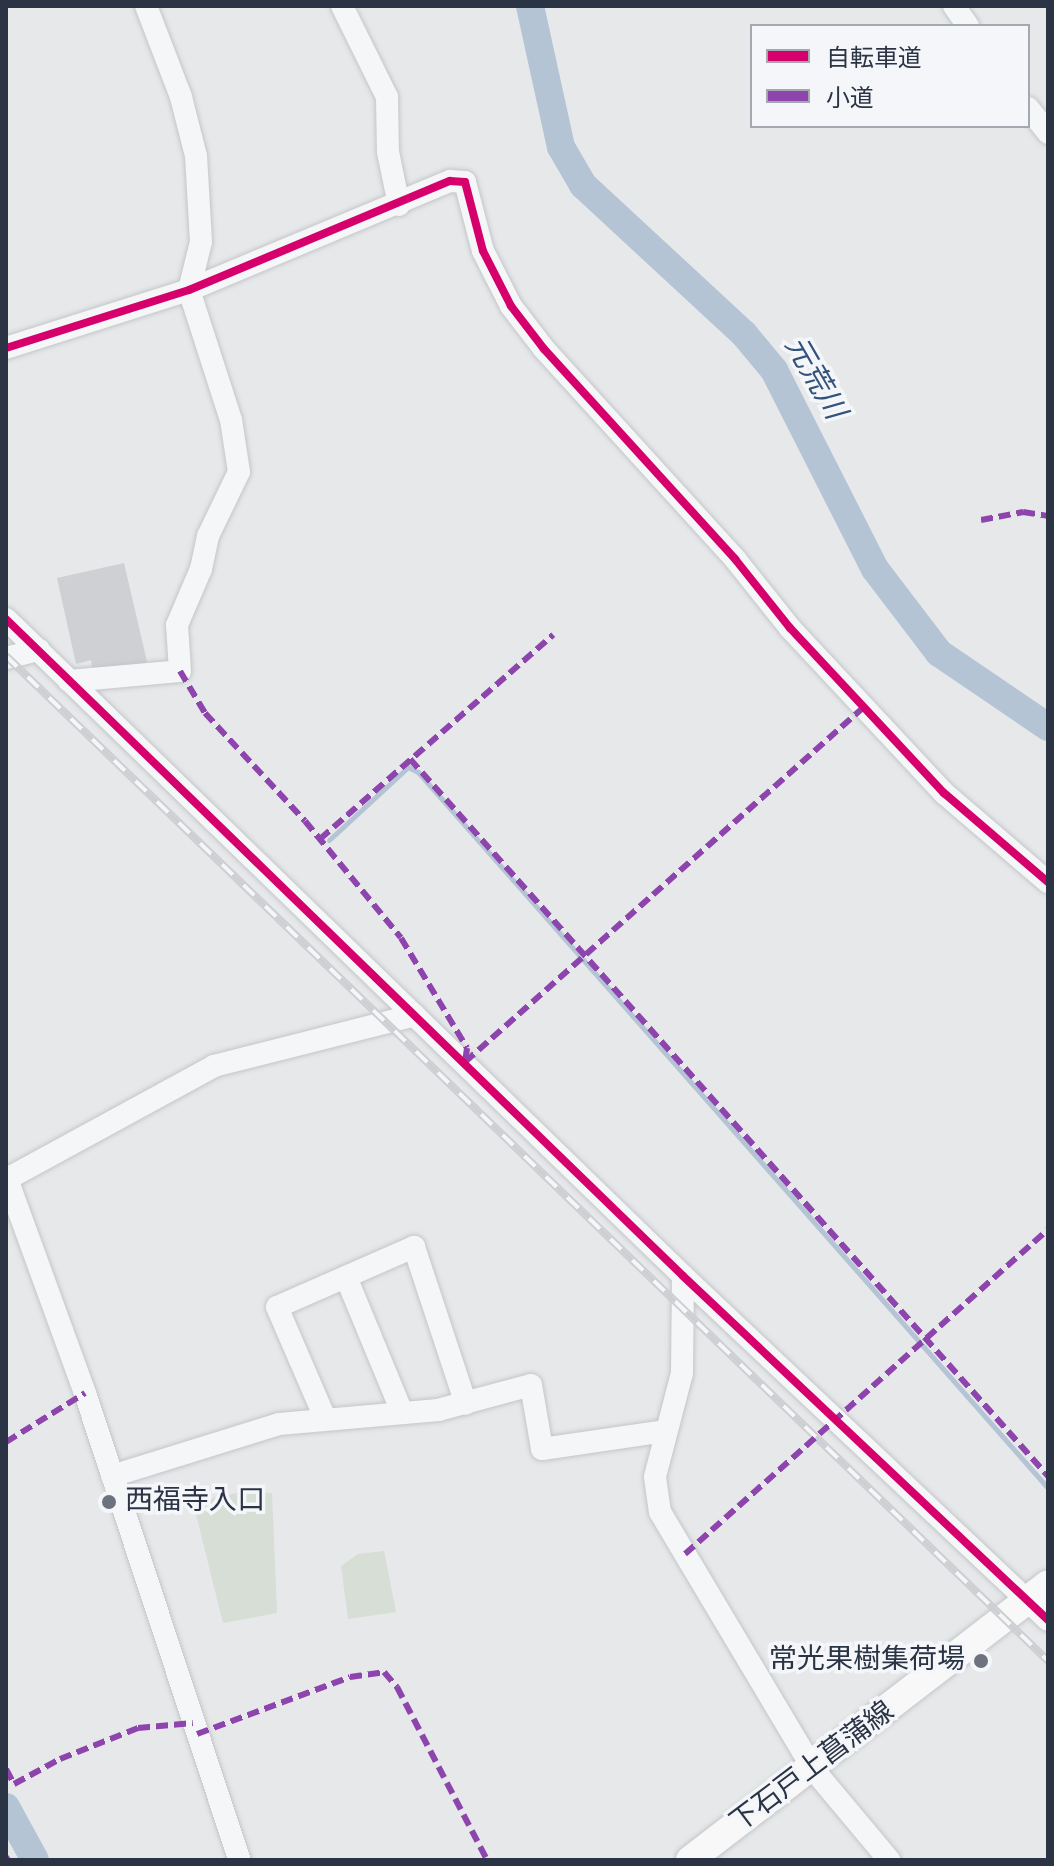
<!DOCTYPE html>
<html>
<head>
<meta charset="utf-8">
<style>
  body { margin:0 }
  #map { position:relative; width:1054px; height:1866px; overflow:hidden; background:#e6e8ea; font-family:Overpass,"Noto Sans JP",sans-serif }
  div>[style] { position:absolute }
  [style*='--x'] { left:calc(var(--x)*1px); top:calc(var(--y)*1px); width:calc(var(--w)*1px); rotate:calc(var(--a)*1deg) }
  .green>* { inset:0; background:#d6ded6 }
  .stream>* { height:5px; margin:-2.5px; padding:0 2.5px; transform-origin:2.5px; border-radius:2.5px; background:#b4c4d5 }
  .river>* { height:28px; margin:-14px; padding:0 14px; transform-origin:14px; border-radius:14px; background:#b4c4d5 }
  .building>* { inset:0; background:#ced0d3 }
  .roads { filter:drop-shadow(0 0 2px #c4c6c8) drop-shadow(0 0 2px #c4c6c8) }
  .minor>* { height:22px; margin:-11px; padding:0 11px; transform-origin:11px; border-radius:11px; background:#f5f6f7 }
  .major>* { height:28px; margin:-14px; padding:0 14px; transform-origin:14px; border-radius:14px; background:#f8f8f8 }
  .rail>* { height:8px; margin-top:-4px; transform-origin:0; background:repeating-linear-gradient(90deg,#f4f6f9 0 15px,#cecfd2 0 30px); box-sizing:border-box; border-block:2px solid #cecfd2 }
  .quiet>* { height:6px; margin-top:-3px; transform-origin:0; background:repeating-linear-gradient(90deg,#8e44ad 0 12px,transparent 0 18px) }
  .cycleway>* { height:8px; margin:-4px; padding:0 4px; transform-origin:4px; border-radius:4px; background:#d6006c }
  .dots>* { width:22px; height:22px; translate:-50% -50%; box-sizing:border-box; border:4px solid #f4f6f9; border-radius:50% }
  span { translate:-50% -50%; white-space:nowrap; text-align:center; line-height:1.15; -webkit-text-stroke:7px #f4f6f9; paint-order:stroke }
  .poi-label { font-size:28px; color:#2b3445 }
  .left { translate:0 -50%; text-align:left }
  .right { translate:-100% -50%; text-align:right }
  .street-label { font-size:28px; color:#2b3445 }
  .water-label { font-size:30px; color:#34527a; font-style:italic }
  .frame { position:absolute; inset:0; border:8px solid #2b3445; pointer-events:none }
  .legend { position:absolute; left:750px; top:24px; width:280px; height:104px; box-sizing:border-box; background:#f4f6f9; border:2px solid #a4a8b1; margin:0; padding:10px 14px; list-style:none; font-size:24px; color:#2b3445 }
  .legend li { display:flex; align-items:center; gap:16px; height:40px }
  .legend b { width:40px; border:2px solid #a4a8b1 }
</style>
</head>
<body>
<div id="map">
  <div class="green">
    <div style="clip-path:polygon(242px 1492px,272px 1493px,277px 1613px,223px 1623px,193px 1502px)"></div>
    <div style="clip-path:polygon(384px 1551px,396px 1612px,348px 1619px,341px 1566px,358px 1554px)"></div>
  </div>
  <div class="stream">
    <div style="--x:329;--y:840;--w:108;--a:-42.7"></div>
    <div style="--x:408;--y:767;--w:11;--a:27"></div>
    <div style="--x:418;--y:772;--w:954;--a:48.66"></div>
  </div>
  <div class="river">
    <div style="--x:530;--y:6;--w:144;--a:77.6"></div>
    <div style="--x:561;--y:147;--w:44;--a:59.9"></div>
    <div style="--x:583;--y:185;--w:219;--a:42.8"></div>
    <div style="--x:744;--y:334;--w:47;--a:50.2"></div>
    <div style="--x:774;--y:370;--w:223;--a:63.1"></div>
    <div style="--x:875;--y:569;--w:106;--a:52.7"></div>
    <div style="--x:939;--y:653;--w:132;--a:34.2"></div>
    <div style="--x:6;--y:1807;--w:60;--a:61.3"></div>
  </div>
  <div class="building">
    <div style="clip-path:polygon(124px 563px,148px 666px,93px 673px,91px 660px,76px 664px,57px 578px)"></div>
  </div>
  <div class="roads">
    <div class="minor">
      <div style="--x:342;--y:6;--w:102;--a:63.7"></div>
      <div style="--x:387;--y:97;--w:55;--a:89"></div>
      <div style="--x:388;--y:152;--w:54;--a:78.3"></div>
      <div style="--x:954;--y:6;--w:24;--a:55"></div>
      <div style="--x:1028;--y:108;--w:32;--a:51"></div>
      <div style="--x:6;--y:348;--w:192;--a:-17.6"></div>
      <div style="--x:189;--y:290;--w:283;--a:-22.7"></div>
      <div style="--x:450;--y:181;--w:15;--a:4"></div>
      <div style="--x:465;--y:182;--w:71;--a:75.4"></div>
      <div style="--x:483;--y:251;--w:62;--a:63"></div>
      <div style="--x:511;--y:306;--w:54;--a:52.5"></div>
      <div style="--x:544;--y:349;--w:284;--a:47.7"></div>
      <div style="--x:735;--y:559;--w:88;--a:51.4"></div>
      <div style="--x:790;--y:628;--w:226;--a:47"></div>
      <div style="--x:944;--y:793;--w:137;--a:40.6"></div>
      <div style="--x:6;--y:619;--w:943;--a:44.14"></div>
      <div style="--x:683;--y:1276;--w:502;--a:43.3"></div>
      <div style="--x:6;--y:658;--w:34;--a:-14"></div>
      <div style="--x:69;--y:681;--w:111;--a:-5.1"></div>
      <div style="--x:180;--y:671;--w:46;--a:-93.7"></div>
      <div style="--x:177;--y:625;--w:61;--a:-66.8"></div>
      <div style="--x:201;--y:569;--w:34;--a:-78"></div>
      <div style="--x:208;--y:536;--w:71;--a:-64.2"></div>
      <div style="--x:239;--y:472;--w:53;--a:-98.7"></div>
      <div style="--x:231;--y:420;--w:137;--a:-107.9"></div>
      <div style="--x:189;--y:290;--w:49;--a:-76"></div>
      <div style="--x:201;--y:242;--w:86;--a:-93.3"></div>
      <div style="--x:196;--y:156;--w:61;--a:-104.3"></div>
      <div style="--x:181;--y:97;--w:97;--a:-111"></div>
      <div style="--x:6;--y:1176;--w:231;--a:70"></div>
      <div style="--x:85;--y:1393;--w:492;--a:71.7"></div>
      <div style="--x:7;--y:1179;--w:236;--a:-28.6"></div>
      <div style="--x:214;--y:1066;--w:207;--a:-14.2"></div>
      <div style="--x:683;--y:1276;--w:97;--a:90.6"></div>
      <div style="--x:682;--y:1373;--w:107;--a:104.6"></div>
      <div style="--x:655;--y:1477;--w:35;--a:82"></div>
      <div style="--x:660;--y:1512;--w:299;--a:59.2"></div>
      <div style="--x:813;--y:1769;--w:119;--a:50.1"></div>
      <div style="--x:346;--y:1277;--w:146;--a:67.5"></div>
      <div style="--x:325;--y:1418;--w:121;--a:-113.4"></div>
      <div style="--x:277;--y:1307;--w:150;--a:-23.7"></div>
      <div style="--x:414;--y:1247;--w:165;--a:71.7"></div>
      <div style="--x:112;--y:1476;--w:175;--a:-17.3"></div>
      <div style="--x:279;--y:1424;--w:160;--a:-5"></div>
      <div style="--x:438;--y:1410;--w:96;--a:-15"></div>
      <div style="--x:531;--y:1385;--w:65;--a:80.2"></div>
      <div style="--x:542;--y:1449;--w:124;--a:-8.3"></div>
    </div>
    <div class="major">
      <div style="--x:690;--y:1860;--w:452;--a:-37.6"></div>
    </div>
  </div>
  <div class="rail">
    <div style="--x:6;--y:656;--w:1448;--a:43.96"></div>
  </div>
  <div class="quiet">
    <div style="--x:981;--y:520;--w:43;--a:-10.8"></div>
    <div style="--x:1023;--y:512;--w:25;--a:9"></div>
    <div style="--x:180;--y:671;--w:49;--a:59.2"></div>
    <div style="--x:205;--y:713;--w:147;--a:47.2"></div>
    <div style="--x:305;--y:821;--w:151;--a:50.6"></div>
    <div style="--x:401;--y:938;--w:128;--a:59"></div>
    <div style="--x:467;--y:1048;--w:14;--a:98"></div>
    <div style="--x:410;--y:759;--w:960;--a:48.34"></div>
    <div style="--x:320;--y:839;--w:310;--a:-41.2"></div>
    <div style="--x:465;--y:1062;--w:535;--a:-41.67"></div>
    <div style="--x:6;--y:1442;--w:93;--a:-31.8"></div>
    <div style="--x:685;--y:1554;--w:487;--a:-41.8"></div>
    <div style="--x:197;--y:1734;--w:163;--a:-20.4"></div>
    <div style="--x:350;--y:1677;--w:34;--a:-8"></div>
    <div style="--x:384;--y:1672;--w:20;--a:49"></div>
    <div style="--x:397;--y:1687;--w:195;--a:62.5"></div>
    <div style="--x:6;--y:1769;--w:17;--a:62"></div>
    <div style="--x:14;--y:1784;--w:52;--a:-28.5"></div>
    <div style="--x:60;--y:1759;--w:84;--a:-21.7"></div>
    <div style="--x:138;--y:1728;--w:55;--a:-5.2"></div>
    <div style="--x:6;--y:1857;--w:4;--a:56"></div>
  </div>
  <div class="cycleway">
    <div style="--x:6;--y:348;--w:192;--a:-17.6"></div>
    <div style="--x:189;--y:290;--w:283;--a:-22.7"></div>
    <div style="--x:450;--y:181;--w:15;--a:4"></div>
    <div style="--x:465;--y:182;--w:71;--a:75.4"></div>
    <div style="--x:483;--y:251;--w:62;--a:63"></div>
    <div style="--x:511;--y:306;--w:54;--a:52.5"></div>
    <div style="--x:544;--y:349;--w:284;--a:47.7"></div>
    <div style="--x:735;--y:559;--w:88;--a:51.4"></div>
    <div style="--x:790;--y:628;--w:226;--a:47"></div>
    <div style="--x:944;--y:793;--w:137;--a:40.6"></div>
    <div style="--x:6;--y:619;--w:943;--a:44.14"></div>
    <div style="--x:683;--y:1276;--w:502;--a:43.3"></div>
  </div>
  <div class="dots">
    <div style="left:109px;top:1502px;background:#6c737f"></div>
    <div style="left:981px;top:1661px;background:#6c737f"></div>
  </div>
  <div class="poi-label">
    <span class="left" style="left:125px;top:1502px">西福寺入口</span>
    <span class="right" style="left:965px;top:1661px">常光果樹集荷場</span>
  </div>
  <div class="street-label">
    <span style="left:813px;top:1768px;rotate:-37deg">下石戸上菖蒲線</span>
  </div>
  <div class="water-label">
    <span style="left:813px;top:379px;rotate:60deg">元荒川</span>
  </div>
  <div class="frame"></div>
  <ul class="legend">
  <li><b style="height:10px;background:#d6006c"></b>自転車道</li>
  <li><b style="height:10px;background:#8e44ad"></b>小道</li>
  </ul>
</div>
</body>
</html>
